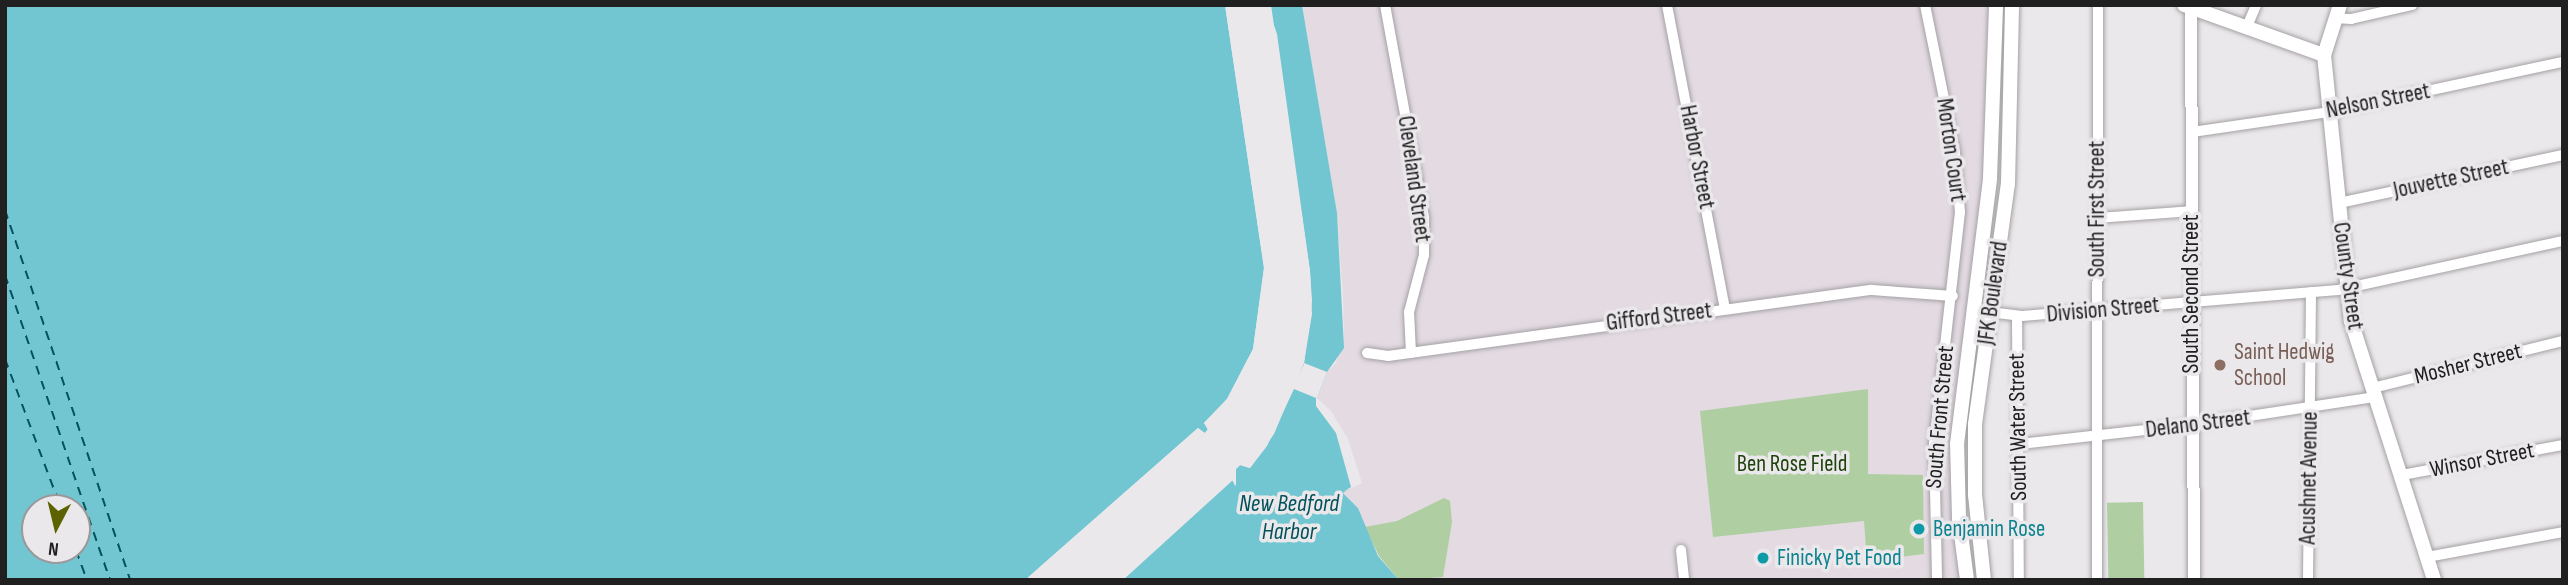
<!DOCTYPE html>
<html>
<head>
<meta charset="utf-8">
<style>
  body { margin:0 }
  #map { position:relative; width:2568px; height:585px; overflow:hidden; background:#ebe8eb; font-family:"Sofia Sans Condensed",sans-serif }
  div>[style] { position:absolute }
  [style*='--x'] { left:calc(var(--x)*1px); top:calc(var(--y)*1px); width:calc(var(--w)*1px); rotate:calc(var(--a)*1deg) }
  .built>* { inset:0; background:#e3dae2 }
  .green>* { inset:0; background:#afcfa3; transform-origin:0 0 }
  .water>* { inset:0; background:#71c6d1 }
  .pier>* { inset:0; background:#ebe8eb }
  .ferry>* { height:2px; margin-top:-1px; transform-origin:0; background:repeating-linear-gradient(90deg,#02525b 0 9px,transparent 0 16px) }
  .roads { filter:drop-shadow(0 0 2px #a4a1a4) drop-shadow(0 0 2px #a4a1a4) }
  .minor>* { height:10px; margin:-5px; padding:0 5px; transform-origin:5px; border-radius:5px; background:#fff }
  .tertiary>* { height:12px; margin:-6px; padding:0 6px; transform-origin:6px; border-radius:6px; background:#fff }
  .secondary>* { height:14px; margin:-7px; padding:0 7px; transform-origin:7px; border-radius:7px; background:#fff }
  .primary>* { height:14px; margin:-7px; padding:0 7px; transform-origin:7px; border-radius:7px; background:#fff }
  .dots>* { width:19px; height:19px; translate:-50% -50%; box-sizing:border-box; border:4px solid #ebe8eb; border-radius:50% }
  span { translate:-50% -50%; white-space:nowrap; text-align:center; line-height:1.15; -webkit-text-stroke:7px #ebe8eb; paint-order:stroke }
  .street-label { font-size:23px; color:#212021 }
  .education-label { font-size:23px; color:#785e54 }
  .left { translate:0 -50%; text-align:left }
  .park-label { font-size:23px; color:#1e420c }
  .culture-label { font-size:23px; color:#0d838f }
  .water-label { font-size:24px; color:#02525b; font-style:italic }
  .frame { position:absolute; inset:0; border:7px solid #212021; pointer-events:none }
  .north { position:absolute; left:21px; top:494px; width:70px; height:70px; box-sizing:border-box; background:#ebe8eb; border:2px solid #9a989a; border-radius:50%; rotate:187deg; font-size:19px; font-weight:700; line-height:28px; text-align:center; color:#212021 }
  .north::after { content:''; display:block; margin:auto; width:24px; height:32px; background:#5c6200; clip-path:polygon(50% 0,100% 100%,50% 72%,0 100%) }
</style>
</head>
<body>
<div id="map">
  <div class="built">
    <div style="clip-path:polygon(1302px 5px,1996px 5px,1996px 78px,1960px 402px,1967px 580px,1399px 580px,1368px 537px,1358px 508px,1343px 492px,1316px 398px,1327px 372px,1336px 363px,1344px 336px,1343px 296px,1337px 213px)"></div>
  </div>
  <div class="green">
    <div style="clip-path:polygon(1868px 389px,1868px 474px,1923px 475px,1924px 554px,1867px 561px,1864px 521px,1713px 537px,1700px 411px)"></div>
    <div style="clip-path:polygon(1444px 498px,1450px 501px,1452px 522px,1443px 577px,1399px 580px,1379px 556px,1365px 527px,1397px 521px)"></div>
    <div style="left:2143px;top:502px;width:78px;height:36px;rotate:89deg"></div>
  </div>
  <div class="water">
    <div style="clip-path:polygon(evenodd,5px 5px,1225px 5px,1264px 268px,1253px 349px,1227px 399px,1204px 423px,1208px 430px,1204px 434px,1198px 428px,1025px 580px,5px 580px,5px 5px,35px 508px,77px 508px,77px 550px,35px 550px,35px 508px)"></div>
    <div style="clip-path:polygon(1271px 5px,1302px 5px,1337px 213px,1344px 348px,1327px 372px,1317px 398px,1328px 413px,1358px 483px,1343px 493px,1358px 508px,1378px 556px,1399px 580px,1123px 580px,1233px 480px,1235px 486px,1236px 469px,1240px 465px,1250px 468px,1274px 434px,1304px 363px,1312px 301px,1310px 271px)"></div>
  </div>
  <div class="pier">
    <div style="clip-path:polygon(1225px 5px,1240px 67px,1267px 268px,1266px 306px,1257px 350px,1230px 401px,1209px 424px,1212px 430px,1207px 436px,1198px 433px,1025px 580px,1198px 428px,1205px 433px,1208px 429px,1204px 423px,1227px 399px,1253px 349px,1264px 268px)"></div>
    <div style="clip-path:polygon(1267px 5px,1277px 34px,1310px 271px,1312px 314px,1304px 363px,1327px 372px,1317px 398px,1331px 411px,1348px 439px,1362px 483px,1343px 492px,1351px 487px,1336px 433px,1316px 406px,1316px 398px,1294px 389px,1267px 446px,1250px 468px,1240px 465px,1236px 469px,1236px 486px,1232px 480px,1119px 580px,1149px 548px,1235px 477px,1234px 467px,1241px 461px,1249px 465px,1271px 432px,1304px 364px,1300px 364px,1308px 314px,1307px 271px)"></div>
  </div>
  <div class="ferry">
    <div style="--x:5;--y:210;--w:391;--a:71.3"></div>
    <div style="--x:5;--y:275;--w:323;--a:71"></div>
    <div style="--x:5;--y:359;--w:159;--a:69.4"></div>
    <div style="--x:76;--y:550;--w:32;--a:70"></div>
  </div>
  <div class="roads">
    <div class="minor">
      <div style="--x:1385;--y:5;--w:217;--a:79.6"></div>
      <div style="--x:1424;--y:218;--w:37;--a:90"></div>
      <div style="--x:1424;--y:255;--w:59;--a:104.7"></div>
      <div style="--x:1409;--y:312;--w:41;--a:87.2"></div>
      <div style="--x:1667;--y:5;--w:309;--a:79.2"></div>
      <div style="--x:1925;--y:5;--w:151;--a:78.5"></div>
      <div style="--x:1955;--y:153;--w:59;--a:85.2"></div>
      <div style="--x:1960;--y:212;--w:233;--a:96.4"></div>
      <div style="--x:1934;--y:444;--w:136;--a:88.7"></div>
      <div style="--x:2335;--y:18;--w:16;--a:4"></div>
      <div style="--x:2351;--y:19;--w:63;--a:-12.9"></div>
      <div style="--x:2246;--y:29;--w:26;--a:-67"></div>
      <div style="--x:2192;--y:132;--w:138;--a:-8.3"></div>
      <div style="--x:2329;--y:112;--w:239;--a:-12.1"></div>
      <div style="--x:2339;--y:203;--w:229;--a:-12.1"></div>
      <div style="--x:2097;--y:218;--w:95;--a:-4.2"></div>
      <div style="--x:1973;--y:310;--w:49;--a:7"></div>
      <div style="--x:2022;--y:316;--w:317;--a:-4.7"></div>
      <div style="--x:2338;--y:290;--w:230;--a:-12.3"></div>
      <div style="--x:2017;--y:316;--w:264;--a:89.6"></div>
      <div style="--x:1367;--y:353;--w:21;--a:8"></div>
      <div style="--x:1388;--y:356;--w:488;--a:-7.8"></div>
      <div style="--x:1872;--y:290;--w:81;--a:4.2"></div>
      <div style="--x:2373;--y:388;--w:196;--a:-13.9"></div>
      <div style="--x:2020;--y:444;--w:171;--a:-6.4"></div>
      <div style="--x:2190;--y:425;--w:188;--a:-8.6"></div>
      <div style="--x:2402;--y:475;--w:164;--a:-10.6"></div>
      <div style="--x:1681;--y:550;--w:30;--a:84"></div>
      <div style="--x:2427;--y:557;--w:138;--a:-10.4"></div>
      <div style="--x:2097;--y:580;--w:575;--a:-89.9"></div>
      <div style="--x:2308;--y:580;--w:288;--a:-89.4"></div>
    </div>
    <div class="tertiary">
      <div style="--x:2191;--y:8;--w:572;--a:89.7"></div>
    </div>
    <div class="secondary">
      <div style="--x:2184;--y:5;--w:149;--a:19.7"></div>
      <div style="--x:2340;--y:5;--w:52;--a:107.7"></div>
      <div style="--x:2324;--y:55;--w:267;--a:84.2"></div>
      <div style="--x:2351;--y:321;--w:272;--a:72.2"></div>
    </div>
    <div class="primary">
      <div style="--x:1967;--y:580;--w:63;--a:-97.4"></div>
      <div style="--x:1959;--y:518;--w:74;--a:-91.5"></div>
      <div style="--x:1957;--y:444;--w:268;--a:-82.9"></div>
      <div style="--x:1990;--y:178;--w:173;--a:-88"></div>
      <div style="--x:1984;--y:580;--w:85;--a:-96"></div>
      <div style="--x:1975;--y:495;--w:71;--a:-90"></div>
      <div style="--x:1975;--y:424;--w:242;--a:-82.2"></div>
      <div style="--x:2008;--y:184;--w:179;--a:-88.7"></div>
    </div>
  </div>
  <div class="dots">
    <div style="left:2220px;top:365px;background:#8d6e63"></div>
    <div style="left:1919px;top:529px;background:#0f9aa8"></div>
    <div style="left:1763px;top:558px;background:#0f9aa8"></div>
  </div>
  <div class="street-label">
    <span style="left:2378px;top:101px;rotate:-11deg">Nelson Street</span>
    <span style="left:1951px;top:150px;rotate:82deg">Morton Court</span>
    <span style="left:1697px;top:157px;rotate:79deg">Harbor Street</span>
    <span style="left:1414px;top:179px;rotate:82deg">Cleveland Street</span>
    <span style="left:2451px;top:179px;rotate:-12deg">Jouvette Street</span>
    <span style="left:2097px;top:209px;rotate:-90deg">South First Street</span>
    <span style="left:2348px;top:276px;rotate:82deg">County Street</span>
    <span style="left:1993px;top:293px;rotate:-82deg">JFK Boulevard</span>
    <span style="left:2191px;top:294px;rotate:-90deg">South Second Street</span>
    <span style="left:2103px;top:310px;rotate:-5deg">Division Street</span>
    <span style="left:1659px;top:317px;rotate:-7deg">Gifford Street</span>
    <span style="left:2468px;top:364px;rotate:-14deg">Mosher Street</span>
    <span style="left:1940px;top:417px;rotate:-85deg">South Front Street</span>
    <span style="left:2198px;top:424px;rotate:-7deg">Delano Street</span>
    <span style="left:2018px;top:427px;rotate:-91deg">South Water Street</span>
    <span style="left:2482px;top:460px;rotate:-11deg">Winsor Street</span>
    <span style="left:2309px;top:478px;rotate:-89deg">Acushnet Avenue</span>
  </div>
  <div class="education-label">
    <span class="left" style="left:2234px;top:365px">Saint Hedwig<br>School</span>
  </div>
  <div class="park-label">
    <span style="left:1792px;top:464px">Ben Rose Field</span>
  </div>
  <div class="culture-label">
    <span class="left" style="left:1933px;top:529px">Benjamin Rose</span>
    <span class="left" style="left:1777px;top:558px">Finicky Pet Food</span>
  </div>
  <div class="water-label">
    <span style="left:1289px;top:518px">New Bedford<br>Harbor</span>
  </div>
  <div class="frame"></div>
  <div class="north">N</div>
</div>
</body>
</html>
